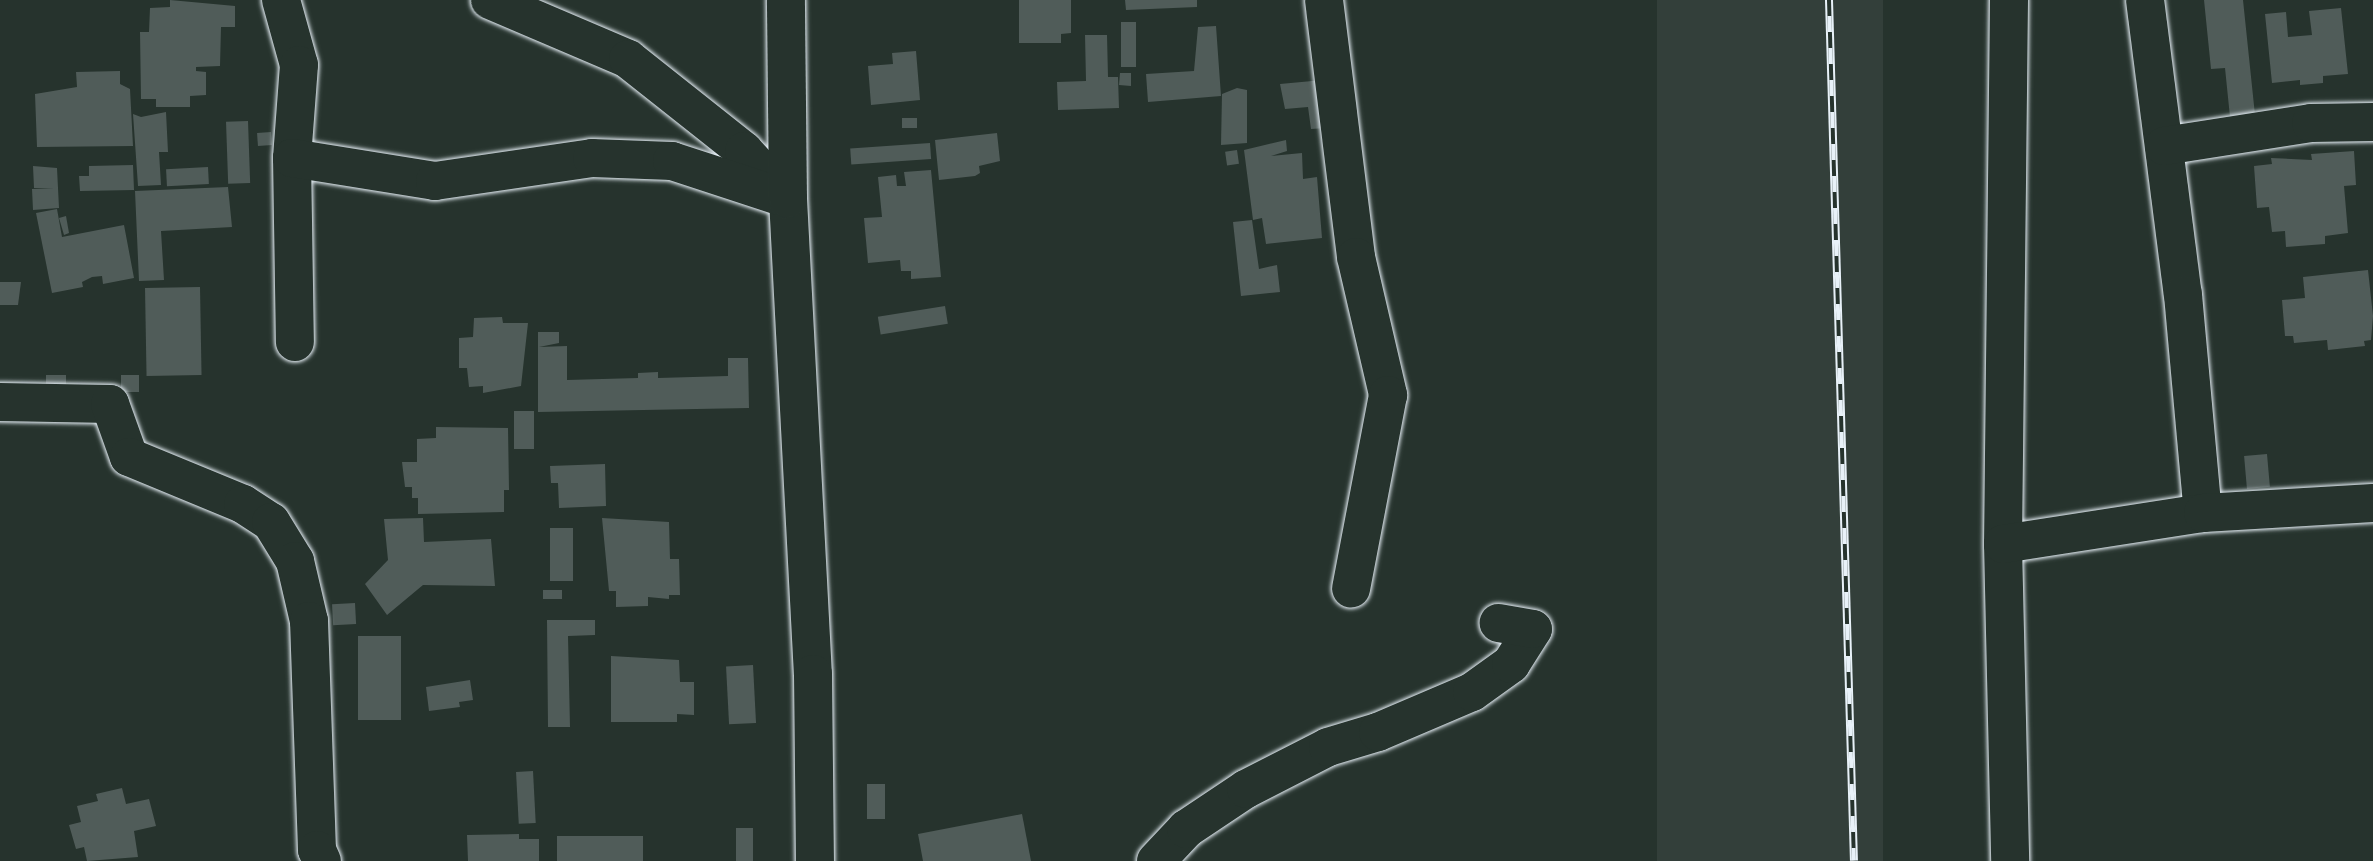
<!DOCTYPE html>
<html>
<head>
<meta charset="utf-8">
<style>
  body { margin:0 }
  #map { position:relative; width:2373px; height:861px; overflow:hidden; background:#26332d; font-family:Caveat,sans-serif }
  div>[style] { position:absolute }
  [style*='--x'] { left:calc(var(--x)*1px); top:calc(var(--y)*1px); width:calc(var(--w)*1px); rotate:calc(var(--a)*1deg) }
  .built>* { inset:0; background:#333f3a; transform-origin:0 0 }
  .building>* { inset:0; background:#505c59; transform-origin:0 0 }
  .roads { filter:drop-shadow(0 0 2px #e8f1f8) drop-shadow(0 0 2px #e8f1f8) }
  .minor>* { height:38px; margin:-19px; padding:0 19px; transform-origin:19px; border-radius:19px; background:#26332d }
  .rail>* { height:8px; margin-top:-4px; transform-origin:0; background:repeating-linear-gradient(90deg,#26332d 0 16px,#e8f1f8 0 32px); box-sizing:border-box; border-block:2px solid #e8f1f8 }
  span { translate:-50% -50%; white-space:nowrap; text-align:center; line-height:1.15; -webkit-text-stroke:6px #26332d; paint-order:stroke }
</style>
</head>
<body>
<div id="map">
  <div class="built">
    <div style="left:1657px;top:0;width:226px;height:861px"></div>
  </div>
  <div class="building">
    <div style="clip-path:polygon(170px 0,235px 6px,235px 27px,221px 27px,220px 66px,196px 67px,196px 71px,206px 72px,206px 95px,190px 96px,190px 107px,156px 107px,156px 99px,141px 99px,140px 32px,149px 32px,150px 8px,170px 7px)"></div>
    <div style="clip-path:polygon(1019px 0,1071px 0,1071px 33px,1061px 34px,1061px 43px,1019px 43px)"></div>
    <div style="clip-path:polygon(1125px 0,1197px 0,1197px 7px,1126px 10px)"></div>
    <div style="clip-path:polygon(2204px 0,2243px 0,2255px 115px,2230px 117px,2225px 68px,2211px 69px)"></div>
    <div style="clip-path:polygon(2341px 8px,2348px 74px,2323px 76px,2323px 83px,2300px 85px,2300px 80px,2272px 83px,2265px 14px,2286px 12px,2288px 37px,2312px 35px,2309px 11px)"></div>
    <div style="left:1121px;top:22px;width:15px;height:45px"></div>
    <div style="clip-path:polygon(1216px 26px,1221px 96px,1148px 102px,1146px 74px,1194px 71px,1198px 27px)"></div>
    <div style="clip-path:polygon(1085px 35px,1107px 35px,1108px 77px,1118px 77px,1119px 108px,1058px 110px,1057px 82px,1086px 81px)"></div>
    <div style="clip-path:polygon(916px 51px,920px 100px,871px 105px,868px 66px,893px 64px,892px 53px)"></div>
    <div style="clip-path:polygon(120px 71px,120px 84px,130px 89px,133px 146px,37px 147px,35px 94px,77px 87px,76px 72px)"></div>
    <div style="clip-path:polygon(1120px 73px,1131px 73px,1131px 86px,1119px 85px)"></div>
    <div style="clip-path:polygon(1323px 80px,1327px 128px,1311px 129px,1308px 107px,1285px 109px,1280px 84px)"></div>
    <div style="clip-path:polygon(1237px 88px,1247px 90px,1247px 143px,1221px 145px,1222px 94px)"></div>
    <div style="clip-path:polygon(166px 112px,168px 152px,159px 152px,161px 185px,138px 186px,133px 114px,141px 117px)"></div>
    <div style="left:902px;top:118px;width:15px;height:10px"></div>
    <div style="left:248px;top:121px;width:62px;height:22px;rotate:88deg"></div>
    <div style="left:271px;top:132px;width:13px;height:14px;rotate:86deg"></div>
    <div style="clip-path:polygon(997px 133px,1000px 161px,979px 166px,980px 173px,975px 176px,939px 180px,935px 140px)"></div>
    <div style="clip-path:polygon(1286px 140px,1287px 151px,1271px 156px,1302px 153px,1303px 179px,1317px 177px,1322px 238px,1266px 244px,1262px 218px,1253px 220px,1244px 150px)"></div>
    <div style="left:930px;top:143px;width:16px;height:80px;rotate:86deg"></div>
    <div style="left:1237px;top:150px;width:14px;height:12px;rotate:82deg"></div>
    <div style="clip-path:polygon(2354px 151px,2356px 185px,2344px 186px,2348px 233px,2325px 236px,2325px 244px,2286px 247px,2285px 231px,2272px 232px,2269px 207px,2257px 208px,2254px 166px,2272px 164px,2271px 158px,2312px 160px,2311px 154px)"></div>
    <div style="clip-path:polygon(133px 165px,134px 190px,80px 191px,79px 176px,89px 176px,89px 166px)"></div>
    <div style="clip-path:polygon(33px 166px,57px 168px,59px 208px,33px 210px,32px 189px,54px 188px,34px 188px)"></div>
    <div style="left:208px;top:167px;width:17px;height:42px;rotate:87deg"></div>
    <div style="clip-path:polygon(931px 170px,941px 277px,911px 279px,911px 271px,901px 271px,900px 260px,868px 263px,864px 218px,882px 217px,878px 177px,896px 175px,897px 186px,906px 186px,904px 172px)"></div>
    <div style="clip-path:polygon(228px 187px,232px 227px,161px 231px,164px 280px,139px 281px,135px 191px)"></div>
    <div style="clip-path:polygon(57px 209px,62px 237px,124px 225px,134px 278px,103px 284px,102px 276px,92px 277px,82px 282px,83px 287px,52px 293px,36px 213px)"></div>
    <div style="clip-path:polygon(66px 216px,69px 233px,64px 235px,59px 218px)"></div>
    <div style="clip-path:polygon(1252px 220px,1259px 269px,1277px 265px,1280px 292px,1241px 296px,1233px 222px)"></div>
    <div style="clip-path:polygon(2368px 270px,2373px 316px,2371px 340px,2364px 341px,2365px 346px,2328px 350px,2327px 340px,2294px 343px,2293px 336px,2285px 336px,2282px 300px,2305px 298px,2303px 277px)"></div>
    <div style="clip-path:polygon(0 282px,21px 282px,18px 305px,0 305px)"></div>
    <div style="left:200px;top:287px;width:88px;height:55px;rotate:89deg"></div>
    <div style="left:945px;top:306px;width:18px;height:68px;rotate:81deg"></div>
    <div style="clip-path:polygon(502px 317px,503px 323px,528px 323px,521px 386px,483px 393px,483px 386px,469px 387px,467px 368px,459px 368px,459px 338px,473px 337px,474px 318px)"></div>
    <div style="clip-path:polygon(538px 332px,559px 332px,559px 343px,539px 347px,567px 346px,567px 380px,638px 378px,638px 373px,658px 372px,658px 378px,728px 376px,728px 358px,748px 358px,749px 408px,538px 412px)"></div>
    <div style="left:66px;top:375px;width:17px;height:20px;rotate:90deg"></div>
    <div style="left:121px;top:375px;width:18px;height:17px"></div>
    <div style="left:514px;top:411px;width:20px;height:38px"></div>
    <div style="clip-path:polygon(436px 427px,508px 428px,509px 490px,504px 490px,504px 512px,418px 514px,418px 498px,412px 498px,412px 487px,405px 487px,402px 462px,417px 462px,417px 439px,436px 438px)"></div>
    <div style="left:2267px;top:454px;width:33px;height:23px;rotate:85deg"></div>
    <div style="clip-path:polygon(605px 464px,606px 506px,559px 508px,558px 483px,551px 483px,550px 466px)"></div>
    <div style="clip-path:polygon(423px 518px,424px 542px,491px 539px,495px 586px,423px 585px,387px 615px,365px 584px,388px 560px,384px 519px)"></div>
    <div style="clip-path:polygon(602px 518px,669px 522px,670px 559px,679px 559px,680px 595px,669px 595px,669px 599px,648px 597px,648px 606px,616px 607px,616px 591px,609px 591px)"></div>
    <div style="left:550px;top:528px;width:23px;height:53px"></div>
    <div style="left:543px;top:590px;width:19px;height:9px"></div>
    <div style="left:355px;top:603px;width:21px;height:23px;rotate:87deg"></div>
    <div style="clip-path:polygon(547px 620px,595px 620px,595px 635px,568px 636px,570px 727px,548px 727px)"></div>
    <div style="left:358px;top:636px;width:43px;height:84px"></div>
    <div style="clip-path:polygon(611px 656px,679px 660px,680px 682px,694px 682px,694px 715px,677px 714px,677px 722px,611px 722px)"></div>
    <div style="left:753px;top:665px;width:58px;height:27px;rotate:87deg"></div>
    <div style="clip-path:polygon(470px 680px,473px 700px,459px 702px,460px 707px,429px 711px,426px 687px)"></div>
    <div style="left:533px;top:771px;width:52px;height:17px;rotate:87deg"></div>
    <div style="left:867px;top:784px;width:18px;height:35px"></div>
    <div style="clip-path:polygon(122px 788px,126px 804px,149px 799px,156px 826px,134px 831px,138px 857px,87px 861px,84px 847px,76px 849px,69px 825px,81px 822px,77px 806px,98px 801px,96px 794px)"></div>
    <div style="clip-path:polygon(1022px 814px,1031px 861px,923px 861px,918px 834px)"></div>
    <div style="left:736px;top:828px;width:17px;height:33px"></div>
    <div style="clip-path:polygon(519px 834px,519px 839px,539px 839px,539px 861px,468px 861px,467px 835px)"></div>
    <div style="left:643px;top:836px;width:25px;height:86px;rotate:90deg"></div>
  </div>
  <div class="roads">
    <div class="minor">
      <div style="--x:281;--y:0;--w:67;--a:74.5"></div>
      <div style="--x:299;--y:65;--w:93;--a:94.3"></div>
      <div style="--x:292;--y:158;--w:184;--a:89.1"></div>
      <div style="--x:490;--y:0;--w:150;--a:23.1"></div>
      <div style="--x:628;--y:59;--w:148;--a:38.4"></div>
      <div style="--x:744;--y:151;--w:65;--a:47.5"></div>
      <div style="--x:788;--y:199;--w:476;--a:87"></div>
      <div style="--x:813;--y:674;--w:187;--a:89.4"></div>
      <div style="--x:1324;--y:0;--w:259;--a:82.9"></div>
      <div style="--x:1356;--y:257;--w:142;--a:76.9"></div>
      <div style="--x:1388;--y:395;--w:197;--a:100.8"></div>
      <div style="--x:2009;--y:0;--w:544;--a:90.63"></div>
      <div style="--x:2003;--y:544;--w:317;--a:88.7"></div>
      <div style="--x:2145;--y:0;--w:297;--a:82.7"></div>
      <div style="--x:2183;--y:295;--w:219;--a:84.8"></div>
      <div style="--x:2164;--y:146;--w:149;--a:-8.9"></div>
      <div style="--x:2311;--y:123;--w:62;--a:-0.9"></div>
      <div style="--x:292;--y:158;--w:145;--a:9.1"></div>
      <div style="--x:435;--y:181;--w:159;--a:-8.3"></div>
      <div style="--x:592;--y:158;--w:80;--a:2.1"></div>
      <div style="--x:672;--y:161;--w:122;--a:18.1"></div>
      <div style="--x:788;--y:199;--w:199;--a:-90.6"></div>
      <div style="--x:0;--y:402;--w:110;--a:1"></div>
      <div style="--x:110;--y:404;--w:56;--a:70.3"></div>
      <div style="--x:129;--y:457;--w:123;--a:22.4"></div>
      <div style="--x:243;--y:504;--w:33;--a:33"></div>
      <div style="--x:271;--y:522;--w:46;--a:58.4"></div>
      <div style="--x:295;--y:561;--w:62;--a:76.9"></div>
      <div style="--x:309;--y:621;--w:229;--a:88"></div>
      <div style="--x:317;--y:850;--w:12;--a:66"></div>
      <div style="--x:2003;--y:544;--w:202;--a:-8.8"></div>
      <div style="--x:2203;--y:513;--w:170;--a:-3.4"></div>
      <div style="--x:1156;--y:861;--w:44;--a:-46.8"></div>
      <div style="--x:1186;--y:829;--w:72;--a:-33.7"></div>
      <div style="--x:1246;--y:789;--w:92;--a:-27.1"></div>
      <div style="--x:1328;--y:747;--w:52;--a:-16.7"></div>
      <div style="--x:1378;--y:732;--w:102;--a:-23.1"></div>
      <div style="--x:1472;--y:692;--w:48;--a:-35.7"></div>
      <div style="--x:1511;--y:664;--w:41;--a:-57.8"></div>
      <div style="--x:1533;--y:629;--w:35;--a:-170"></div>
    </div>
  </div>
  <div class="rail">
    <div style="--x:1829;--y:0;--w:861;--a:88.34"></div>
  </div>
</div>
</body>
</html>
